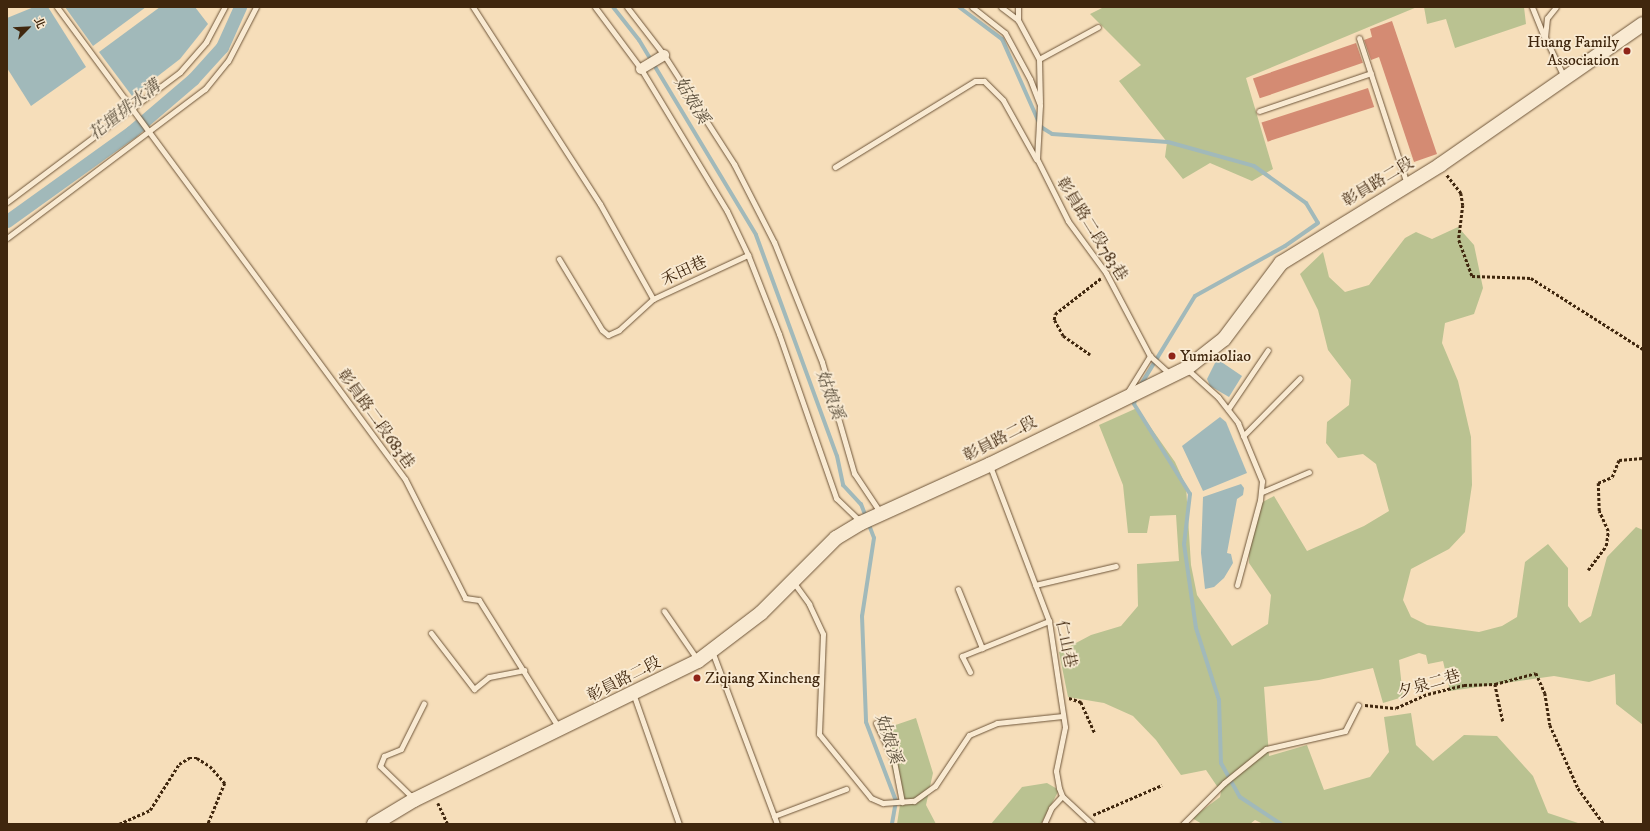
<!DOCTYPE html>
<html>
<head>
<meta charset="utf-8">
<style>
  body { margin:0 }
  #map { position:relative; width:1650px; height:831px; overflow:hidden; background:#f6deba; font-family:"IM FELL DW Pica","Noto Serif TC",serif }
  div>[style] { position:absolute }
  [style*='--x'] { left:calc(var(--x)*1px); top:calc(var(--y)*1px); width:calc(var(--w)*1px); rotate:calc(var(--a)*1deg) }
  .green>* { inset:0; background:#bac291 }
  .water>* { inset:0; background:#a1b9ba }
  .stream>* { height:4px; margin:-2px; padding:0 2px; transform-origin:2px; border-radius:2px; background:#a1b9ba }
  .canal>* { height:13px; margin:-6.5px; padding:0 6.5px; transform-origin:6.5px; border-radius:6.5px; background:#a1b9ba }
  .building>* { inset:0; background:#d48b73; transform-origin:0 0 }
  .path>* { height:2.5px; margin-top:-1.25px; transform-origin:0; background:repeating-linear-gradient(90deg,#40270e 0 3px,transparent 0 5px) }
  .roads { filter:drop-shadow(0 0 1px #6e5539) drop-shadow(0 0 1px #6e5539) }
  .service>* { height:5px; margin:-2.5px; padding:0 2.5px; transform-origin:2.5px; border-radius:2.5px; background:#f9ead2 }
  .minor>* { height:10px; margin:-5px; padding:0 5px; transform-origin:5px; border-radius:5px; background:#f9ead2 }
  .secondary>* { height:14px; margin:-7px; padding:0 7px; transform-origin:7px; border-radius:7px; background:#f9ead2 }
  .dots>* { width:11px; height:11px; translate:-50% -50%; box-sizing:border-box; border:2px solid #f9ead2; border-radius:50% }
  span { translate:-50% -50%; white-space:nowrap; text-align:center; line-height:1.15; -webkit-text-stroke:3.5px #f9ead2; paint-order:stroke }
  .poi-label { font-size:16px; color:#40270e }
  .right { translate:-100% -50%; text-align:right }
  .left { translate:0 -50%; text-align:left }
  .street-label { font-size:16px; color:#40270e }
  .water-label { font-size:17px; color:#584c39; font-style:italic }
  .frame { position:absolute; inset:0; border:8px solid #40270e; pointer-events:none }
  .north { position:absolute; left:8px; top:8px; width:40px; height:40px; -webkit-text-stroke:3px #f9ead2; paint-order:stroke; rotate:66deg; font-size:11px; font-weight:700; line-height:16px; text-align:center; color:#40270e }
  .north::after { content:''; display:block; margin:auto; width:14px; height:18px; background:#40270e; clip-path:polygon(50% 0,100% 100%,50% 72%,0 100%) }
</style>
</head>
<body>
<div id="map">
  <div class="green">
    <div style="clip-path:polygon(1104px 7px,1417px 7px,1246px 78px,1273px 169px,1252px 181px,1210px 163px,1183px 179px,1165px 157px,1167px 142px,1119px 81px,1141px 65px,1090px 14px)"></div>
    <div style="clip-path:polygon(1424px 7px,1524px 7px,1526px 24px,1455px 48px,1446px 19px,1427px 24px)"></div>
    <div style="clip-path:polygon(1458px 227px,1474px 245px,1483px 288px,1474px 314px,1445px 323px,1442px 343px,1458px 381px,1471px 437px,1472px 485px,1465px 532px,1449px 549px,1411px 569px,1403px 600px,1411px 617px,1427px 625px,1479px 632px,1502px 626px,1517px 617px,1525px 562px,1548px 544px,1568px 568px,1568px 606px,1580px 623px,1591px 616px,1607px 557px,1636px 527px,1643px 530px,1643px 725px,1616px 704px,1615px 674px,1589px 682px,1554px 676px,1450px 691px,1443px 661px,1428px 664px,1426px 655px,1419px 653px,1399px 660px,1403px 697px,1383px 703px,1373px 668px,1319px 680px,1264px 687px,1269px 756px,1307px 745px,1324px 790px,1370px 777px,1389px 752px,1384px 717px,1411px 713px,1416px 745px,1433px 761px,1464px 735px,1497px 736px,1533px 776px,1548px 813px,1581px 824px,1263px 824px,1255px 820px,1250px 824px,1202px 824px,1192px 818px,1220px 797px,1221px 792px,1206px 770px,1181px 775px,1156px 740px,1133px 716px,1104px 703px,1068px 697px,1059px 652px,1091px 635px,1121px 626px,1138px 606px,1137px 564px,1179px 561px,1176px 515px,1150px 516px,1147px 533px,1128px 533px,1123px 485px,1099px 425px,1137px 408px,1175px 462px,1186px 486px,1191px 565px,1197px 595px,1232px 646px,1268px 624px,1271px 595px,1249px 563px,1249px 532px,1259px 504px,1274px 496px,1307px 551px,1364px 526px,1389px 511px,1376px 464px,1363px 454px,1338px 458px,1326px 443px,1327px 422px,1349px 405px,1351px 380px,1328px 350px,1318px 310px,1300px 274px,1323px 252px,1329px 277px,1345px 292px,1369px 285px,1405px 238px,1416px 232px,1432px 239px)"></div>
    <div style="clip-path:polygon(916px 718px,933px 773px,926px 805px,936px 824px,897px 824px,901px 798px,881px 730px)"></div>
    <div style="clip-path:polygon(1047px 783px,1059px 790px,1041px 824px,991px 824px,1022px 787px)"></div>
  </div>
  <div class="water">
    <div style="clip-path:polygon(34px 7px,48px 7px,86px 67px,31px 106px,7px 68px,7px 18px)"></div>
    <div style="clip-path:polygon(65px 7px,146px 7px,93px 46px)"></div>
    <div style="clip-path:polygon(160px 7px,195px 7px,208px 24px,180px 59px,132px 96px,99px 52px)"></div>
    <div style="clip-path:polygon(1217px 359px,1242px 376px,1229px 397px,1210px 386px,1207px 379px)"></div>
    <div style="clip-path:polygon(1220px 417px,1226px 422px,1247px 473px,1203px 491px,1182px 446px)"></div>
    <div style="clip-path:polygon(1241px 484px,1244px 488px,1243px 495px,1237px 499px,1227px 553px,1231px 554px,1233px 563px,1224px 578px,1214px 587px,1205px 589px,1201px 553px,1203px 497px)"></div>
  </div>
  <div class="stream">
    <div style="--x:613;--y:7;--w:42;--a:51.8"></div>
    <div style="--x:639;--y:40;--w:227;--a:59"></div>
    <div style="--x:756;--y:235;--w:235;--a:69.9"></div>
    <div style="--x:837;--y:456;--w:30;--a:78"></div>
    <div style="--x:843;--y:485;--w:26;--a:47"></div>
    <div style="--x:861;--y:504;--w:36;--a:69"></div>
    <div style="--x:874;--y:538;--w:79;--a:98.7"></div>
    <div style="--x:862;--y:616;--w:106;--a:87.8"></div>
    <div style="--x:866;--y:722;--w:85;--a:69.2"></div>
    <div style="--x:896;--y:801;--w:23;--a:100"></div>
    <div style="--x:959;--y:7;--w:54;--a:36.7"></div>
    <div style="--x:1002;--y:39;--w:96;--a:66.1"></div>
    <div style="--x:1041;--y:127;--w:13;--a:32"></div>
    <div style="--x:1052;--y:134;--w:116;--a:3.9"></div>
    <div style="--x:1168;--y:142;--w:89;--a:15.6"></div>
    <div style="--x:1254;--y:166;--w:64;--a:35.4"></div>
    <div style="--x:1306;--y:203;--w:23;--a:59"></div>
    <div style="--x:1318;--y:223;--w:40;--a:145.1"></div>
    <div style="--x:1285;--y:246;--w:103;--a:150.9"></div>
    <div style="--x:1195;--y:296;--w:105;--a:121.4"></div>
    <div style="--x:1136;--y:397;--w:7;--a:106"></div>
    <div style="--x:1134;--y:404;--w:106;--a:58.1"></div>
    <div style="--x:1190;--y:494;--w:50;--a:96.8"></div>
    <div style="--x:1184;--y:544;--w:85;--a:81.9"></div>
    <div style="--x:1196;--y:628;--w:76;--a:72.3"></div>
    <div style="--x:1219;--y:700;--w:63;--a:88.2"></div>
    <div style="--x:1221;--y:763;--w:39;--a:61"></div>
    <div style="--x:1240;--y:797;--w:49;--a:33.4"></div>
  </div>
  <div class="canal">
    <div style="--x:7;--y:221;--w:153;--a:-35.7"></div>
    <div style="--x:131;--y:132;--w:82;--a:-40.5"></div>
    <div style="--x:193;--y:79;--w:43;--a:-47.8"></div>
    <div style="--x:222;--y:47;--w:44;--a:-65.8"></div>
  </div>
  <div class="building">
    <div style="clip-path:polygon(1392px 21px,1437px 154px,1414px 162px,1379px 57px,1371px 60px,1364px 40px,1372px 37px,1370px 29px)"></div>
    <div style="left:1356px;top:43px;width:21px;height:109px;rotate:71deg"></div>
    <div style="left:1368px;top:88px;width:20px;height:112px;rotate:72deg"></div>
  </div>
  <div class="path">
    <div style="--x:1447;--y:175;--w:23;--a:52"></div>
    <div style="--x:1461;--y:193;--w:12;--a:81"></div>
    <div style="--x:1463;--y:205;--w:35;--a:97"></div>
    <div style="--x:1459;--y:240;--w:38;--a:70"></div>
    <div style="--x:1472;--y:276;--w:59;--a:1.9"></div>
    <div style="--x:1531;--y:278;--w:133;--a:32.4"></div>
    <div style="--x:1090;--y:355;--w:33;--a:-145"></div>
    <div style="--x:1063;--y:336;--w:18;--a:-119"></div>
    <div style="--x:1054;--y:320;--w:6;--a:-81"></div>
    <div style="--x:1055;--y:314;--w:58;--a:-38"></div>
    <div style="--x:1588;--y:570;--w:30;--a:-53"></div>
    <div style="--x:1606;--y:546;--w:15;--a:-82"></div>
    <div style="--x:1608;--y:531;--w:22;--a:-114"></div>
    <div style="--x:1599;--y:511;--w:28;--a:-92"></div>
    <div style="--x:1598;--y:483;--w:15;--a:-23"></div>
    <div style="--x:1612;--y:477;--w:18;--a:-68"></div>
    <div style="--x:1619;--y:460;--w:24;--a:-5"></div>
    <div style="--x:1495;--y:684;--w:38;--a:78"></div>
    <div style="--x:1069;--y:698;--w:13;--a:18"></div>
    <div style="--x:1081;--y:702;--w:34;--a:66"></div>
    <div style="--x:1365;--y:705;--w:31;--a:6"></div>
    <div style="--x:1396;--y:708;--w:35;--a:-24"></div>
    <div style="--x:1428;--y:694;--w:37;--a:-14"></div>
    <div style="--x:1464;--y:685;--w:31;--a:-2"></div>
    <div style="--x:1495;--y:684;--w:42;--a:-15"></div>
    <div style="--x:1536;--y:673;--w:22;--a:66"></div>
    <div style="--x:1545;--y:693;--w:32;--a:81"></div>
    <div style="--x:1550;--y:725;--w:69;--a:66"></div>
    <div style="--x:1578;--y:788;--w:44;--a:54.2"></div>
    <div style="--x:438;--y:803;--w:23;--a:65"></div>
    <div style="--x:1093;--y:815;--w:75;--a:-23.5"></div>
    <div style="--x:119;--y:824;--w:34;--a:-24"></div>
    <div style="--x:150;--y:810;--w:54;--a:-57.8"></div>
    <div style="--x:179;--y:764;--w:12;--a:-31"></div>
    <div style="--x:189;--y:758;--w:8;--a:0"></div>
    <div style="--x:197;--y:758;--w:15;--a:32"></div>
    <div style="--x:210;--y:766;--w:23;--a:49"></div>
    <div style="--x:225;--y:783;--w:44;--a:112.5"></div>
  </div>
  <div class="roads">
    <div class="service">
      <div style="--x:57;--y:7;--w:586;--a:53.6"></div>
      <div style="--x:405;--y:479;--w:133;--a:63.2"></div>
      <div style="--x:465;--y:598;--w:14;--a:8"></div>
      <div style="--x:479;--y:600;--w:151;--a:58"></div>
      <div style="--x:473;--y:7;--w:234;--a:57.2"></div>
      <div style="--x:600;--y:204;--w:109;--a:60.8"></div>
      <div style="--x:653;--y:299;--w:105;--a:-24.9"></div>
      <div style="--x:595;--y:7;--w:77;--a:53.4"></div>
      <div style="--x:641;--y:69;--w:166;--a:58.8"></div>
      <div style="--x:727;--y:211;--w:49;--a:64.5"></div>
      <div style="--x:748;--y:255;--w:85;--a:68.6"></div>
      <div style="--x:779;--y:334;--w:174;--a:70.8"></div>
      <div style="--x:836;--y:498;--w:35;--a:44"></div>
      <div style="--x:627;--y:7;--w:61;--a:52.4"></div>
      <div style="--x:664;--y:55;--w:130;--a:57.3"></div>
      <div style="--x:734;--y:164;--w:88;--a:62.9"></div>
      <div style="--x:774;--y:242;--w:129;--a:68.2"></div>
      <div style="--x:822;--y:362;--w:116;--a:73.9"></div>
      <div style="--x:854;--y:473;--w:47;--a:56.3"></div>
      <div style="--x:972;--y:7;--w:42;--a:38.2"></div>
      <div style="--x:1005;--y:33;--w:52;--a:61.5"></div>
      <div style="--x:1030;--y:79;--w:28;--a:69"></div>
      <div style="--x:1040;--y:105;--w:54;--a:93.2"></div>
      <div style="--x:1037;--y:159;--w:69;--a:63.4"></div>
      <div style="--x:1068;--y:221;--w:64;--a:53.8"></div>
      <div style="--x:1106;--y:273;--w:94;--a:62.1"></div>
      <div style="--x:1150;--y:356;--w:27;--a:42"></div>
      <div style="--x:1001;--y:7;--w:21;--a:37"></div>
      <div style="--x:1018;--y:7;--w:13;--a:90"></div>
      <div style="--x:1018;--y:20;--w:44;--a:61.7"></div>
      <div style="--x:1039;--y:59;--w:43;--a:88.7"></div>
      <div style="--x:1532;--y:7;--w:31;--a:68"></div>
      <div style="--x:1556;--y:7;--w:14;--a:129"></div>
      <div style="--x:1547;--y:18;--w:19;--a:96"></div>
      <div style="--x:1545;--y:37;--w:44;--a:64.6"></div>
      <div style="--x:1359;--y:38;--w:154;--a:71.8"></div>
      <div style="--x:1039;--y:59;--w:67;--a:-28.5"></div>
      <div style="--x:1259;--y:111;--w:118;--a:-18.7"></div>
      <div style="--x:835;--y:167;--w:164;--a:-31.6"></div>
      <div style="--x:975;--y:81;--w:9;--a:0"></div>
      <div style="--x:984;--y:81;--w:27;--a:45"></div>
      <div style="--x:1003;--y:100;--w:68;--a:60.8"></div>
      <div style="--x:7;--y:202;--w:216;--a:-36.9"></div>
      <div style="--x:180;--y:72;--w:40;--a:-49"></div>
      <div style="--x:206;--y:42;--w:40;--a:-62"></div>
      <div style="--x:7;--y:238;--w:248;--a:-37"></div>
      <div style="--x:205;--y:89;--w:36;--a:-51"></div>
      <div style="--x:228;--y:61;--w:61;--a:-62.6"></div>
      <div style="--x:559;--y:259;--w:83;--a:58.8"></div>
      <div style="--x:602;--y:330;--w:8;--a:40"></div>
      <div style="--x:608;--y:335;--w:12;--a:-24"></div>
      <div style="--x:619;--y:330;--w:46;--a:-42.4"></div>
      <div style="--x:1187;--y:369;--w:42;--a:42.1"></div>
      <div style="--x:1218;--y:397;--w:33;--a:52"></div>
      <div style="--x:1238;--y:423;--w:63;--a:67.5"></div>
      <div style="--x:1262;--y:481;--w:19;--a:96"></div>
      <div style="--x:1260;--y:500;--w:88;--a:105.1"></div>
      <div style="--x:1127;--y:393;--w:44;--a:-58.1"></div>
      <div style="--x:1228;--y:409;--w:71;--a:-55.9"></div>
      <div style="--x:1243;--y:436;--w:81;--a:-45.5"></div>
      <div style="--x:990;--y:466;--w:166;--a:69.2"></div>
      <div style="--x:1049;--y:621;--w:107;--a:81.4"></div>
      <div style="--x:1065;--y:727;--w:45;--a:101.6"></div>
      <div style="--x:1056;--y:771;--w:17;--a:80"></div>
      <div style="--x:1059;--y:788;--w:9;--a:69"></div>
      <div style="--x:1062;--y:796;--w:41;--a:43"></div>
      <div style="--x:1262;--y:492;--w:51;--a:-23.1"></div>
      <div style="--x:794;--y:583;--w:26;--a:54"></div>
      <div style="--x:809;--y:604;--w:33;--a:65"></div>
      <div style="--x:823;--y:634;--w:100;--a:92.3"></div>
      <div style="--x:819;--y:734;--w:82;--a:50.9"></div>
      <div style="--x:871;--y:798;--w:13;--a:23"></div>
      <div style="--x:883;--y:803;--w:31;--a:-4"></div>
      <div style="--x:914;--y:801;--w:26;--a:-36"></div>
      <div style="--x:935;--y:786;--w:61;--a:-56.3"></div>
      <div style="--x:969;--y:735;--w:30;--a:-23"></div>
      <div style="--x:997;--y:723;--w:66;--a:-6.1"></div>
      <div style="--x:1035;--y:585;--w:83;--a:-13.2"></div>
      <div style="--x:958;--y:589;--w:64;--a:67.9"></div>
      <div style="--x:664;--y:611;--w:58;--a:55.5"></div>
      <div style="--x:431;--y:633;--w:71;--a:52.5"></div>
      <div style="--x:474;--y:689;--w:19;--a:-39"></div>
      <div style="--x:489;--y:677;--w:36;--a:-11"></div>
      <div style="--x:712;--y:651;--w:185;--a:69.4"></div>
      <div style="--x:970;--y:672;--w:18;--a:-117"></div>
      <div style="--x:962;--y:656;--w:94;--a:-21.9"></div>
      <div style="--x:633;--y:693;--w:139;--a:70.7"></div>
      <div style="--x:876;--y:723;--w:42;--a:64.7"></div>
      <div style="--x:894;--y:761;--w:42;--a:79"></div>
      <div style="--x:414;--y:799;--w:47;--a:-135.9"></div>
      <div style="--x:380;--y:766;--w:11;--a:-68"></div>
      <div style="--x:384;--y:756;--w:18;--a:-22"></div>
      <div style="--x:401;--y:749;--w:51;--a:-63.4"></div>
      <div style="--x:774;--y:816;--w:77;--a:-20.6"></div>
      <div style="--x:1044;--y:824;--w:17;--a:-66"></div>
      <div style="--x:1051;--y:808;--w:16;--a:-47"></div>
      <div style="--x:1183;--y:824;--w:58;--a:-45"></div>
      <div style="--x:1224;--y:783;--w:54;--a:-39"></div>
      <div style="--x:1266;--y:749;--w:81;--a:-12.8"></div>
      <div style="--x:1345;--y:731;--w:29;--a:-63"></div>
    </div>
    <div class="minor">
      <div style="--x:641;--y:69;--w:27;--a:-31"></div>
    </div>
    <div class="secondary">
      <div style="--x:374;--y:824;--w:47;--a:-31"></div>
      <div style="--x:414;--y:800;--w:316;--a:-26.1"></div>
      <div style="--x:698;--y:661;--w:79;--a:-37.3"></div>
      <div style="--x:761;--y:613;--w:106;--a:-45"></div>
      <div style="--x:836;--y:538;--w:29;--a:-31"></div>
      <div style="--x:861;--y:523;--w:141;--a:-24.4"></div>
      <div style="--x:989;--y:465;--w:220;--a:-26.1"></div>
      <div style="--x:1187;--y:368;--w:47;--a:-38.1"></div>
      <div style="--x:1224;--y:339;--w:95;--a:-53.1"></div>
      <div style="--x:1281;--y:263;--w:187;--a:-31.6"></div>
      <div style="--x:1440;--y:165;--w:247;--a:-34.8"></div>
    </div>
  </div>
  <div class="dots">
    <div style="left:1627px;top:51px;background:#8f2418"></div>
    <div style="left:1172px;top:356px;background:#8f2418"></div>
    <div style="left:697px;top:678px;background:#8f2418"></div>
  </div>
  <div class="poi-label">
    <span class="right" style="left:1619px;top:51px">Huang Family<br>Association</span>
    <span class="left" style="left:1180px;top:356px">Yumiaoliao</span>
    <span class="left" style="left:705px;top:678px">Ziqiang Xincheng</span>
  </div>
  <div class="street-label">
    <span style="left:1378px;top:182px;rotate:-31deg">彰員路二段</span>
    <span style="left:1092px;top:229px;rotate:58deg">彰員路二段783巷</span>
    <span style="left:684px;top:271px;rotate:-25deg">禾田巷</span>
    <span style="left:376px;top:419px;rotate:54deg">彰員路二段683巷</span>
    <span style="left:1000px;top:439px;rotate:-27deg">彰員路二段</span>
    <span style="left:1066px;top:644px;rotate:78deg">仁山巷</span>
    <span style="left:624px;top:679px;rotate:-27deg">彰員路二段</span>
    <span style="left:1429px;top:684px;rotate:-16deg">夕泉二巷</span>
  </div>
  <div class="water-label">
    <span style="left:691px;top:101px;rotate:59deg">姑娘溪</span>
    <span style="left:125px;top:111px;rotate:-38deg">花壇排水溝</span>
    <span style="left:829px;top:395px;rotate:70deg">姑娘溪</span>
    <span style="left:888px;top:739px;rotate:72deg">姑娘溪</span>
  </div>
  <div class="frame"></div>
  <div class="north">北</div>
</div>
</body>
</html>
